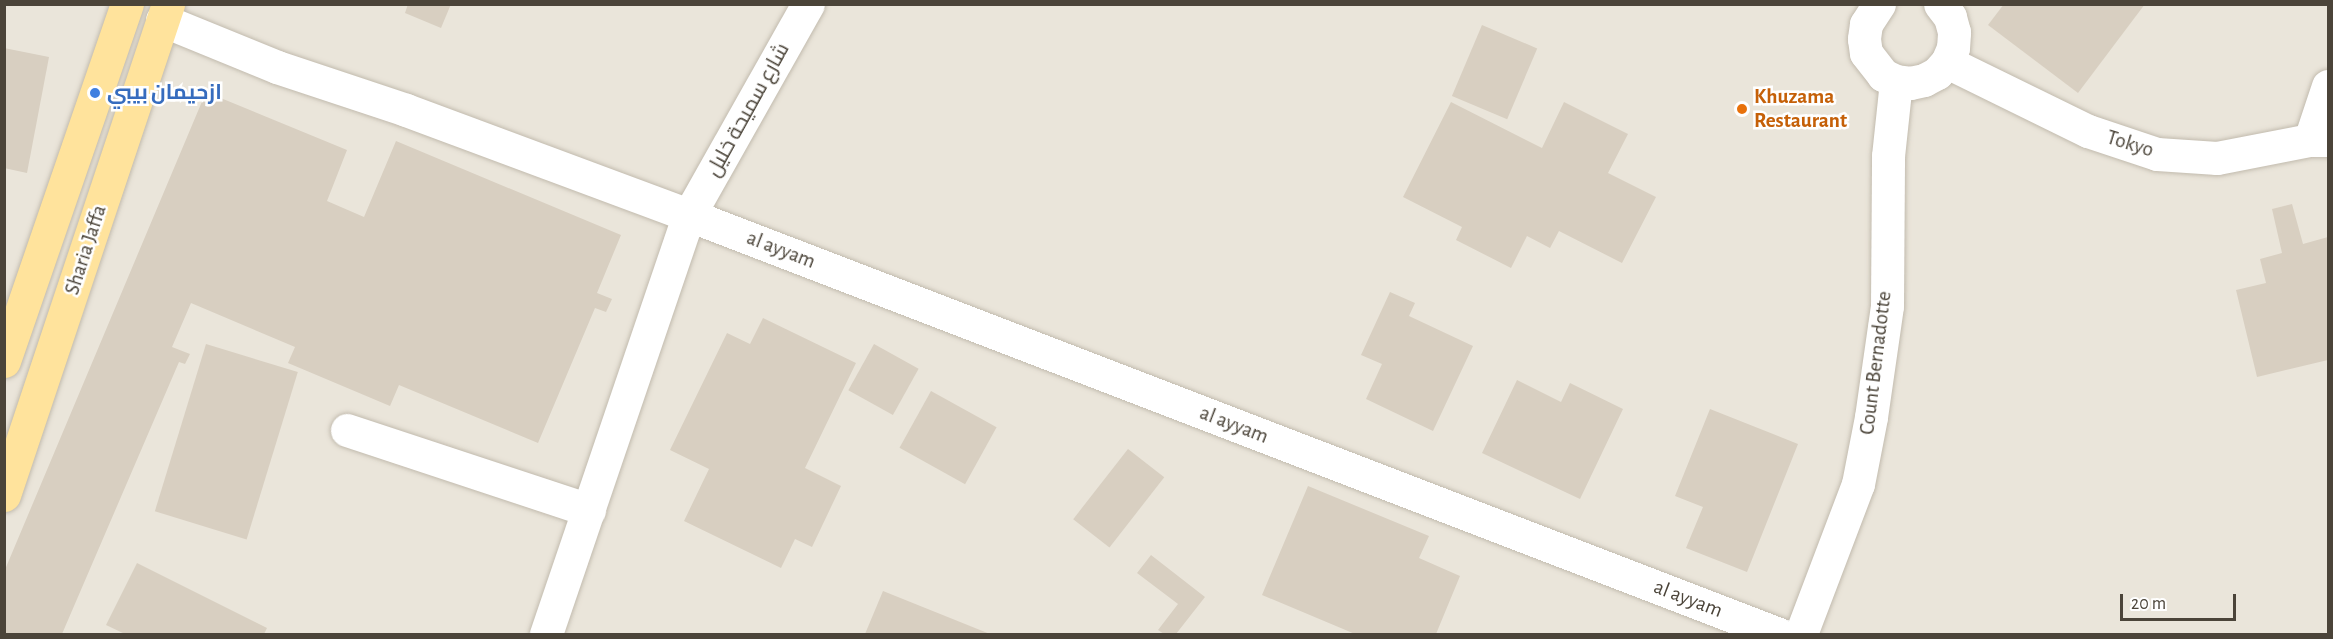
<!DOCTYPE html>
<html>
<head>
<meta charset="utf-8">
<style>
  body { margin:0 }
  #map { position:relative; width:2333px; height:639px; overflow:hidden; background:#f6f3ec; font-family:"Alegreya Sans",Cairo,sans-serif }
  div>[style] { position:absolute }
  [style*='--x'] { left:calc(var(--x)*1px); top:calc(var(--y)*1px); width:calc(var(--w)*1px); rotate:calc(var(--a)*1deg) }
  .residential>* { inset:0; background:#eae5da; transform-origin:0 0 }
  .building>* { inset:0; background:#d8cfc1; transform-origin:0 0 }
  .roads { filter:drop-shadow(0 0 2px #c2bbae) drop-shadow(0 0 2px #c2bbae) }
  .minor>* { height:33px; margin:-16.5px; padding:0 16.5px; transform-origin:16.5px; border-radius:16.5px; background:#fff }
  .major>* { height:33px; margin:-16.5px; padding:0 16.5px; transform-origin:16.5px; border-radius:16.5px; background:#ffe39c }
  .dots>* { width:16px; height:16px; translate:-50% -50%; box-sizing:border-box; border:3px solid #fff; border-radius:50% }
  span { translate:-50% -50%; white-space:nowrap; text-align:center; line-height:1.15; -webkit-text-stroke:5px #fff; paint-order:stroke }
  .shop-label { font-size:21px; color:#366cbe; font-weight:700 }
  .left { translate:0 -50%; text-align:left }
  .food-label { font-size:21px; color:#c56008; font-weight:700 }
  .street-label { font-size:21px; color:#4b4439 }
  .frame { position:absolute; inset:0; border:6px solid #4b4439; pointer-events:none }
  .scale { position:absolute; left:2120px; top:594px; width:116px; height:27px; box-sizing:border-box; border:3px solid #4b4439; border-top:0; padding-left:8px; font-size:18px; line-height:21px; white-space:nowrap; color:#4b4439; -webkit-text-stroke:4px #fff; paint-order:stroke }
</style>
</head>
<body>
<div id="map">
  <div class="residential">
    <div style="left:5px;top:5px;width:2323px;height:629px"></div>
  </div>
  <div class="building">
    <div style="clip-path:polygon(408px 4px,451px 4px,441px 28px,405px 13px)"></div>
    <div style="clip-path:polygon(2004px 4px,2145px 4px,2078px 93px,1988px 25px)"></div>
    <div style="left:1482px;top:25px;width:60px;height:77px;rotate:23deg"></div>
    <div style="clip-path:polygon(4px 48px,49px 57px,27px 173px,4px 168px)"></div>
    <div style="clip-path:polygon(206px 92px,347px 150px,327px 201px,364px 217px,396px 141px,621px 235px,597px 293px,612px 299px,606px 312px,595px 308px,538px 443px,399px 385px,390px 406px,288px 363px,295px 347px,191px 303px,172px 347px,190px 354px,185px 364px,179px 362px,62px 634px,4px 634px,4px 572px)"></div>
    <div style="clip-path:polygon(1451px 102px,1542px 148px,1564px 102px,1628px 134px,1608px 173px,1656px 197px,1622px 263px,1559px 231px,1550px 248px,1527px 236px,1511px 268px,1456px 240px,1462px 227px,1403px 197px)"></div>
    <div style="clip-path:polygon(2292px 204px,2303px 244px,2328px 237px,2328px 360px,2257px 377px,2236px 290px,2266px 283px,2260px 259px,2282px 253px,2272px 209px)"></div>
    <div style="clip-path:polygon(1390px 292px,1415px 303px,1409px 316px,1473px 346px,1433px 431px,1366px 399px,1382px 364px,1361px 355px)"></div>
    <div style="clip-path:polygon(763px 318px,856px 363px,805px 468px,841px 486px,812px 547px,795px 539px,781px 568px,684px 521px,709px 469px,670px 450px,727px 333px,750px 344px)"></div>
    <div style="left:206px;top:344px;width:96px;height:175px;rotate:17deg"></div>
    <div style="left:874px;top:344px;width:51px;height:53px;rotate:29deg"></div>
    <div style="clip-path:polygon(1517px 380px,1561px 402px,1570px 383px,1623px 409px,1580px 499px,1482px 453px)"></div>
    <div style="left:931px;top:391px;width:75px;height:65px;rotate:29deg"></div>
    <div style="clip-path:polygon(1710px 409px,1798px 444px,1747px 572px,1686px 548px,1703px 507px,1675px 496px)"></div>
    <div style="left:1128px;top:449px;width:46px;height:89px;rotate:38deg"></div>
    <div style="clip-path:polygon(1308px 486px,1429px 536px,1419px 558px,1460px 576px,1436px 634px,1355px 634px,1262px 595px)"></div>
    <div style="clip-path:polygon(1151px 555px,1205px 597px,1176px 634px,1164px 634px,1158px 630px,1178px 604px,1137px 573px)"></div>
    <div style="clip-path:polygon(137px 563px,267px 628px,264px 634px,125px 634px,106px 625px)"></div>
    <div style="clip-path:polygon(883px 591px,990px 634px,865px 634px)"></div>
  </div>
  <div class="roads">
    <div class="minor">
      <div style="--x:1879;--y:4;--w:24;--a:123"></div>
      <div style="--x:1866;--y:24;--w:15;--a:98"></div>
      <div style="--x:1864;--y:39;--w:14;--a:82"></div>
      <div style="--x:1866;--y:53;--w:28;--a:52"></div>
      <div style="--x:1883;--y:75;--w:14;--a:25"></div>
      <div style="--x:1896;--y:81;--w:14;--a:8"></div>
      <div style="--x:1910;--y:83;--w:14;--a:-12"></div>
      <div style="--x:1924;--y:80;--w:15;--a:-28"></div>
      <div style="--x:1937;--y:73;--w:15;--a:-48"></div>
      <div style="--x:1947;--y:62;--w:15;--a:-67"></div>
      <div style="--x:1953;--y:48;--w:16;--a:-86"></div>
      <div style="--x:1954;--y:32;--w:16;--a:-105"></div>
      <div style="--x:1950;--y:17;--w:16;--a:-128"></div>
      <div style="--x:162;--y:20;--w:124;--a:22.2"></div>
      <div style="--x:277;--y:67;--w:136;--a:18.4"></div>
      <div style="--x:406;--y:110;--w:302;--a:20.4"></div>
      <div style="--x:689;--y:215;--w:1168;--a:21.03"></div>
      <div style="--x:1947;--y:62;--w:157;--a:26.1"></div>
      <div style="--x:2088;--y:131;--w:73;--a:18.4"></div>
      <div style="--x:2157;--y:154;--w:60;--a:3.8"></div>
      <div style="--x:2217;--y:158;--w:95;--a:-11"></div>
      <div style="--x:2310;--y:140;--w:18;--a:0"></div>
      <div style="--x:2310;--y:140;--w:57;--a:-71.6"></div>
      <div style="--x:347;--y:430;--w:255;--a:18.3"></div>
      <div style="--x:546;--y:634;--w:443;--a:-71.2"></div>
      <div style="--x:689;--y:215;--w:242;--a:-60.6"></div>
      <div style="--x:1801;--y:634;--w:160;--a:-69.2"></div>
      <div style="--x:1858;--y:484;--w:68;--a:-79"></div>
      <div style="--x:1871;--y:417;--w:112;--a:-81.8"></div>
      <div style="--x:1887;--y:306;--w:150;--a:-89.6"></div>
      <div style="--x:1888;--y:156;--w:75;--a:-83.9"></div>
    </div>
    <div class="major">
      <div style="--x:4;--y:361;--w:378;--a:-71"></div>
      <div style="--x:4;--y:495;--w:518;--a:-71.53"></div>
    </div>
  </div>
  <div class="dots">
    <div style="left:95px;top:93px;background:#3f7fe0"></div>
    <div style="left:1742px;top:109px;background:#e8710a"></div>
  </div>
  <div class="shop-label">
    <span class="left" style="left:107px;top:93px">ازحيمان بيبي</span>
  </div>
  <div class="food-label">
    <span class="left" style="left:1754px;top:109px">Khuzama<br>Restaurant</span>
  </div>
  <div class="street-label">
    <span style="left:748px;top:110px;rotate:-61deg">شارع سميحة خليل</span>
    <span style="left:2130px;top:144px;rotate:17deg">Tokyo</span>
    <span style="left:86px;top:250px;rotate:-72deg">Sharia Jaffa</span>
    <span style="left:781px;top:250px;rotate:21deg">al ayyam</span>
    <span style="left:1876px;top:363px;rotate:-83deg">Count Bernadotte</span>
    <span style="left:1234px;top:425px;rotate:21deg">al ayyam</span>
    <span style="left:1688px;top:599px;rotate:21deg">al ayyam</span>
  </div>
  <div class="frame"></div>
  <div class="scale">20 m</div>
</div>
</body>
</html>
